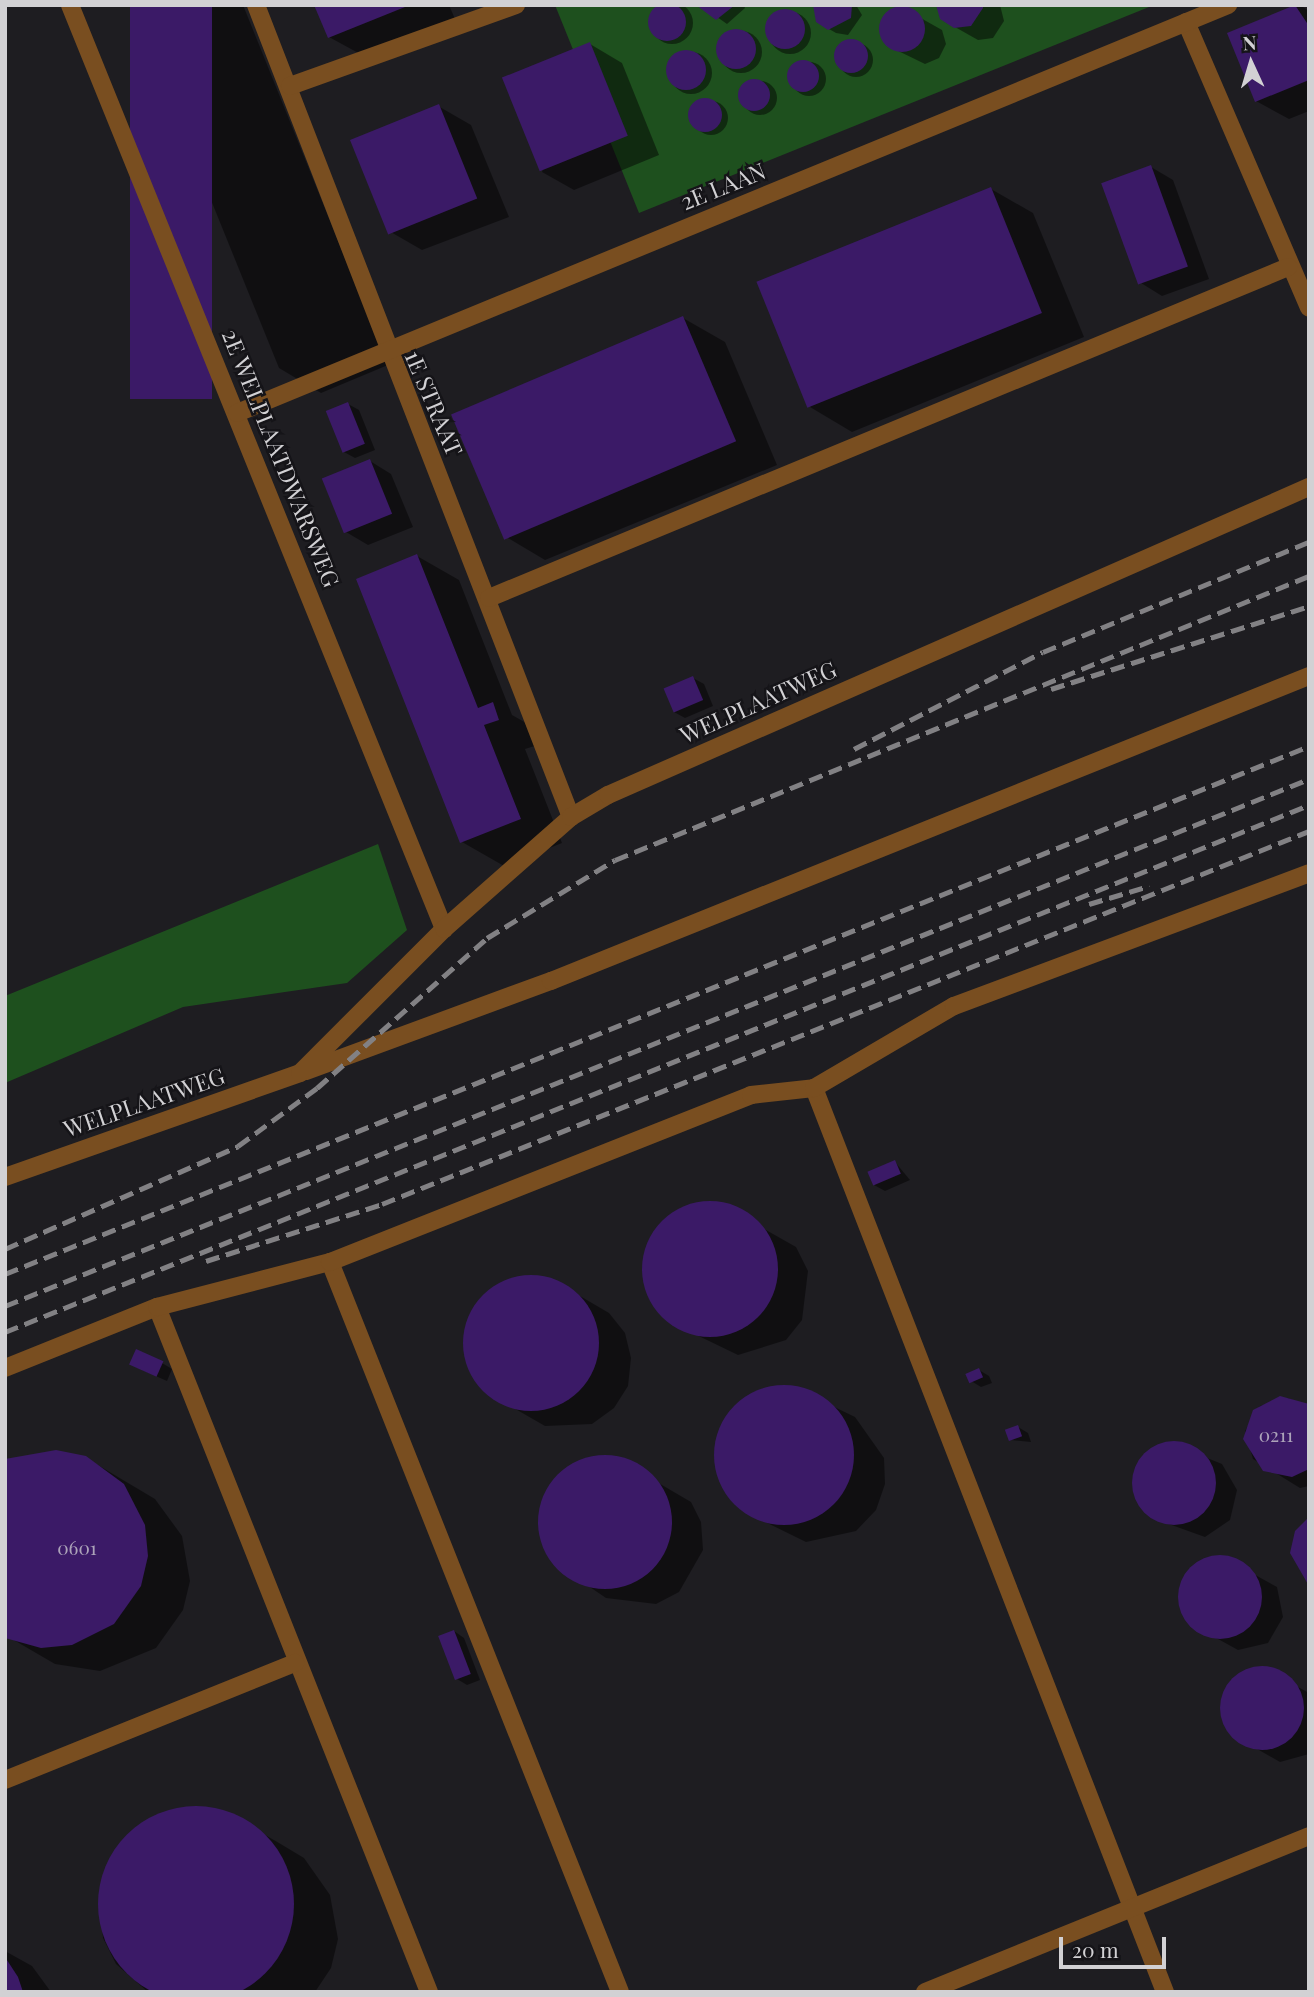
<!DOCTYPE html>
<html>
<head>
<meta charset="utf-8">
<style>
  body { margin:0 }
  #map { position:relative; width:1314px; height:1997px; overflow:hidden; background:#1e1d21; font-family:"Playfair Display",serif }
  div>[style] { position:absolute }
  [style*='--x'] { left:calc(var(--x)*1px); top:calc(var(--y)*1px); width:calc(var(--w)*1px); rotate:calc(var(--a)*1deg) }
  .green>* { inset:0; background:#1e501e }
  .shadow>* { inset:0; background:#0007 }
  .round { border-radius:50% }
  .building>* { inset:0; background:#3b1a67; transform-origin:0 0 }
  .lane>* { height:18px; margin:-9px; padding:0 9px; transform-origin:9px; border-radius:9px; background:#794e20 }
  .rail>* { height:5px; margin-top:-2.5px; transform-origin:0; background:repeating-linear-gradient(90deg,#828184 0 14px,transparent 0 21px) }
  span { translate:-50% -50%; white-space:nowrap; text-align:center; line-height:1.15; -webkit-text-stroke:5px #151418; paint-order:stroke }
  .number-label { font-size:19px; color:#aca3b9 }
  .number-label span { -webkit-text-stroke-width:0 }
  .street-label { font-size:23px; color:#d2d1d4 }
  .frame { position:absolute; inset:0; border:7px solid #d2d1d4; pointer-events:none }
  .north { position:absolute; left:1216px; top:28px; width:70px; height:70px; -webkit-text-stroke:5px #151418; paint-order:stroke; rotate:356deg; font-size:19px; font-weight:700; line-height:28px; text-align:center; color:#d2d1d4 }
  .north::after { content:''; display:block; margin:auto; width:24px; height:32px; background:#d2d1d4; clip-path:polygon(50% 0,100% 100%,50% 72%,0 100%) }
  .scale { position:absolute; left:1059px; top:1937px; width:107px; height:32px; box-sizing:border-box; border:4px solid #d2d1d4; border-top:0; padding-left:9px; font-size:21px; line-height:24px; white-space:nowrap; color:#d2d1d4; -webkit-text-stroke:5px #151418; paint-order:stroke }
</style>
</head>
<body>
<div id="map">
  <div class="green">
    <div style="clip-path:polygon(555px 5px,1154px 5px,639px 213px)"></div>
    <div style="clip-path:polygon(378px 844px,407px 930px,347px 983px,183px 1007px,5px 1083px,5px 996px)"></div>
  </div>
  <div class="shadow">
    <div class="round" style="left:651px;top:2px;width:42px;height:42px"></div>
    <div style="clip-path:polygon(132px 5px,243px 5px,388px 365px,321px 393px,279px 368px)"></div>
    <div style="clip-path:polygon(316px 5px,449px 5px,455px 19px,362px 55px,329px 37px)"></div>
    <div style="clip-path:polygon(700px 5px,744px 5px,745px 8px,727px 24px)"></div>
    <div style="clip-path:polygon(816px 5px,856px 5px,862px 15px,848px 35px,836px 33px,824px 26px)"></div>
    <div style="clip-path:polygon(939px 5px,1000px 5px,1004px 21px,993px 38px,978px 40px,955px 27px)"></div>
    <div style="clip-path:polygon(1300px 5px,1309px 11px,1309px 111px,1289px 119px,1256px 101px,1229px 34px)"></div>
    <div style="clip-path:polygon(901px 7px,942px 30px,946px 44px,939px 58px,925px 64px,888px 46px,880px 26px,887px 13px)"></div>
    <div class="round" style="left:769px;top:12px;width:42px;height:42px"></div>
    <div class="round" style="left:720px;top:31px;width:42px;height:42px"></div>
    <div class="round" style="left:839px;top:43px;width:34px;height:34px"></div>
    <div style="clip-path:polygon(590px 44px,622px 63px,659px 155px,574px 190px,542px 172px)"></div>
    <div class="round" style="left:670px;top:52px;width:42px;height:42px"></div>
    <div class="round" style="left:792px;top:62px;width:34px;height:34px"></div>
    <div class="round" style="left:743px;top:81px;width:34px;height:34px"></div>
    <div class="round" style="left:694px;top:101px;width:34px;height:34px"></div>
    <div style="clip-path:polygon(438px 106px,471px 125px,509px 217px,422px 250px,389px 231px)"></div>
    <div style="clip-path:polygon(1151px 167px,1173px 180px,1209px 279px,1162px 296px,1141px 283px)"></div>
    <div style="clip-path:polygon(991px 189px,1033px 213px,1084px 337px,852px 432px,810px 407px)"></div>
    <div style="clip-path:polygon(683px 318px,725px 342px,777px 465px,545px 560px,503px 535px)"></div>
    <div style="clip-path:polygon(348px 404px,359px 410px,375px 450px,355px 458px,344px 452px)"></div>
    <div style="clip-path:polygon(370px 461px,391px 474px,413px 527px,368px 545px,346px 532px)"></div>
    <div style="clip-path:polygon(417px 556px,459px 580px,512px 715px,535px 728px,541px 744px,525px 749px,562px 843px,504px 866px,462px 842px)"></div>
    <div style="clip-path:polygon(693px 678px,704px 684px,713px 706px,685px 718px,674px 712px)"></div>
    <div style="clip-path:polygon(895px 1162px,910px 1180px,885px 1191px,874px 1185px)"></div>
    <div style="clip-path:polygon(720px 1204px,796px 1247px,808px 1271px,802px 1320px,786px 1340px,738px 1355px,678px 1326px,657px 1308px,646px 1285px,645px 1260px,654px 1234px,672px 1215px)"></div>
    <div style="clip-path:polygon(527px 1276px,551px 1279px,609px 1313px,625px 1333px,631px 1358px,628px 1386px,614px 1408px,592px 1424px,545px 1426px,486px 1392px,470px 1371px,467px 1323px,480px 1299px,501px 1284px)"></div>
    <div style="clip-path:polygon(162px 1363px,172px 1369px,167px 1381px,142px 1370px)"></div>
    <div style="clip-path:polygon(979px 1370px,989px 1376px,992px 1383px,981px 1387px,971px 1381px)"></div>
    <div style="clip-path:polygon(793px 1387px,855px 1417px,884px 1458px,885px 1484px,876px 1510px,856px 1531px,806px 1542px,747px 1513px,728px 1494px,716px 1445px,726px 1419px,765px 1389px)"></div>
    <div style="clip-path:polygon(1288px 1398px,1309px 1408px,1309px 1486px,1300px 1488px,1253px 1459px,1245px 1431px,1260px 1406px)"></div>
    <div style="clip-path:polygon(1018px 1427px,1028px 1433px,1031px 1442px,1011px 1440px)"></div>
    <div style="clip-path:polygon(1170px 1443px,1222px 1464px,1237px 1490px,1230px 1520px,1205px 1537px,1152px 1518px,1133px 1486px,1143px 1457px)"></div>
    <div style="clip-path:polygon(614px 1457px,691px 1502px,701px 1522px,703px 1550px,679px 1592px,656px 1604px,606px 1598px,553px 1562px,540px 1515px,546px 1492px,566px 1469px)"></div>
    <div style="clip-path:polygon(86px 1458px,155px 1499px,182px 1536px,190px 1581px,183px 1610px,156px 1648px,100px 1671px,55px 1664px,12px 1639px)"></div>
    <div style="clip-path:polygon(1221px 1556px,1277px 1587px,1283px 1617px,1268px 1643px,1238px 1650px,1189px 1623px,1179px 1593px,1193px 1567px)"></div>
    <div style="clip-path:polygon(454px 1631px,464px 1638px,480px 1680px,467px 1685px,457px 1679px)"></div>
    <div style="clip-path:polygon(1263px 1668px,1309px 1693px,1309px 1754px,1280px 1762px,1231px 1734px,1221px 1705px,1235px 1678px)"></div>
    <div style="clip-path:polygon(192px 1810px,236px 1818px,279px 1843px,304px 1858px,330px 1895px,338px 1939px,331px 1968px,315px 1992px,148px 1992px,116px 1964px,103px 1938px,99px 1893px,108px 1865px,136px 1830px)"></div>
    <div style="clip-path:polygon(5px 1951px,32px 1966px,51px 1992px,5px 1992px)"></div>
  </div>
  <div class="building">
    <div class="round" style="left:648px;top:3px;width:38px;height:38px"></div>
    <div style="left:130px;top:5px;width:82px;height:394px"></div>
    <div style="clip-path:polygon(314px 5px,410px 5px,328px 38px)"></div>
    <div style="clip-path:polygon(696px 5px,735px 5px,716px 20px)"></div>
    <div style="clip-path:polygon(813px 5px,852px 5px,851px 18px,828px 30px,816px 22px)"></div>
    <div style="clip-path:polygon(936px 5px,983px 5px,983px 8px,971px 26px,954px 28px,940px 19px)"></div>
    <div style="clip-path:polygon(1295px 5px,1309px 26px,1309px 80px,1255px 102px,1227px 33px)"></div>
    <div class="round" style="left:879px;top:6px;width:46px;height:46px"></div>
    <div class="round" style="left:765px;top:9px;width:40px;height:40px"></div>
    <div class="round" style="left:716px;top:29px;width:40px;height:40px"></div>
    <div class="round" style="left:834px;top:39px;width:34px;height:34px"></div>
    <div style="left:590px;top:42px;width:101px;height:95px;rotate:68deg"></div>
    <div class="round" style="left:666px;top:50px;width:40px;height:40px"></div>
    <div class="round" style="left:787px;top:60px;width:32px;height:32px"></div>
    <div class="round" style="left:738px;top:79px;width:32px;height:32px"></div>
    <div class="round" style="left:688px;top:98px;width:34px;height:34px"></div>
    <div style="left:439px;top:104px;width:102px;height:96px;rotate:68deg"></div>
    <div style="left:1151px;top:165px;width:108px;height:53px;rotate:70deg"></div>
    <div style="left:991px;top:187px;width:136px;height:253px;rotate:68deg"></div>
    <div style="left:683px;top:316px;width:136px;height:252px;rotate:67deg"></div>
    <div style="left:348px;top:402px;width:45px;height:24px;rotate:68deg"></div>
    <div style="left:370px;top:459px;width:59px;height:52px;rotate:68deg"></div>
    <div style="clip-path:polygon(417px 554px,478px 708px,493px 702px,499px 720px,484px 725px,521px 819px,460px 843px,356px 579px)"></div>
    <div style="left:693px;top:676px;width:26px;height:32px;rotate:67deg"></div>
    <div style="left:895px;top:1160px;width:15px;height:30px;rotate:67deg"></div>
    <div class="round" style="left:642px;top:1201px;width:136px;height:136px"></div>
    <div class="round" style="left:463px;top:1275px;width:136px;height:136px"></div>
    <div style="left:136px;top:1349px;width:30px;height:17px;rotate:24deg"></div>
    <div style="left:979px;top:1368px;width:10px;height:15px;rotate:66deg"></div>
    <div class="round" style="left:714px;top:1385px;width:140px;height:140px"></div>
    <div style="clip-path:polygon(1280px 1396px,1309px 1404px,1309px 1469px,1292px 1477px,1263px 1471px,1243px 1439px,1253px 1410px)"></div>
    <div style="left:1018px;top:1425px;width:12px;height:14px;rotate:70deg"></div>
    <div class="round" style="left:1132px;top:1441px;width:84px;height:84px"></div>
    <div style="clip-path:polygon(56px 1450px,86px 1456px,124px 1484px,145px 1525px,148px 1556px,141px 1586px,114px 1624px,72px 1645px,41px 1648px,5px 1638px,5px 1459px)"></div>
    <div class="round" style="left:538px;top:1455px;width:134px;height:134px"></div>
    <div style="clip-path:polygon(1309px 1517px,1309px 1586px,1290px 1553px,1295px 1531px)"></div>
    <div class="round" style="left:1178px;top:1555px;width:84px;height:84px"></div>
    <div style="left:454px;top:1630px;width:47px;height:17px;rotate:69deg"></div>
    <div class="round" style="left:1220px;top:1666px;width:84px;height:84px"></div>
    <div class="round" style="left:98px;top:1806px;width:196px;height:196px"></div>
    <div style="clip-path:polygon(5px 1957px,18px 1977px,23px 1992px,5px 1992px)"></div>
  </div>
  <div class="lane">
    <div style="--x:70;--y:5;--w:997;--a:67.96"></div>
    <div style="--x:256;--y:5;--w:871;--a:68.8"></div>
    <div style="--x:1186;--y:22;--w:311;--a:66.7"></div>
    <div style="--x:290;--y:86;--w:240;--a:-19.7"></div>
    <div style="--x:237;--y:413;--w:1072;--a:-22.38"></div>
    <div style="--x:489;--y:598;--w:865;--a:-22.5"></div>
    <div style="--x:306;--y:1071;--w:261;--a:-20.2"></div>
    <div style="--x:551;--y:981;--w:817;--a:-21.92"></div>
    <div style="--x:814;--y:1088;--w:970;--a:68.78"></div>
    <div style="--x:5;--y:1177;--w:313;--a:-19.4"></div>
    <div style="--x:300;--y:1073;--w:204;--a:-45"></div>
    <div style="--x:444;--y:929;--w:169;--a:-41.4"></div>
    <div style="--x:571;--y:817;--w:43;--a:-30.7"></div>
    <div style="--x:608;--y:795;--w:766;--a:-23.72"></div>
    <div style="--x:330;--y:1262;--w:785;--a:68.33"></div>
    <div style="--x:157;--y:1307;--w:737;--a:68.34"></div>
    <div style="--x:5;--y:1368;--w:164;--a:-21.9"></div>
    <div style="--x:157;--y:1307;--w:179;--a:-14.6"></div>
    <div style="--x:330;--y:1262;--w:453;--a:-21.6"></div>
    <div style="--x:751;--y:1095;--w:63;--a:-6.3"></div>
    <div style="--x:814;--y:1088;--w:162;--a:-30.4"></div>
    <div style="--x:954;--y:1006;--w:379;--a:-20.5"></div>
    <div style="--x:5;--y:1780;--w:313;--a:-22"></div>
    <div style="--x:925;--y:1992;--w:414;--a:-22.1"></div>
  </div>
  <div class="rail">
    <div style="--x:1051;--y:689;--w:271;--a:-17.8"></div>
    <div style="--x:854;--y:749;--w:212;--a:-27.2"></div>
    <div style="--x:1043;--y:652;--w:288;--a:-22.5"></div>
    <div style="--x:1089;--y:904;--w:63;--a:-16.7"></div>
    <div style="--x:5;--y:1249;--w:255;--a:-23.8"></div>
    <div style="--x:238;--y:1146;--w:98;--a:-36.3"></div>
    <div style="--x:317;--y:1088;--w:227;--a:-41.4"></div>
    <div style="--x:487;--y:938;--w:150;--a:-31.4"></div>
    <div style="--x:615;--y:860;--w:750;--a:-22.26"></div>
    <div style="--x:206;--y:1261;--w:185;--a:-17.9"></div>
    <div style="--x:382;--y:1204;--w:999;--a:-21.92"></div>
    <div style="--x:5;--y:1274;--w:1407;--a:-22.04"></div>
    <div style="--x:5;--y:1306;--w:1406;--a:-22.01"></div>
    <div style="--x:5;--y:1332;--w:1406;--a:-22.01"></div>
  </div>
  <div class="number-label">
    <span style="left:1276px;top:1435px">0211</span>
    <span style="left:77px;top:1548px">0601</span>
  </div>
  <div class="street-label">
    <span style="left:723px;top:186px;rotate:-22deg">2E LAAN</span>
    <span style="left:434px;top:403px;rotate:67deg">1E STRAAT</span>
    <span style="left:281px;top:458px;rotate:68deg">2E WELPLAATDWARSWEG</span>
    <span style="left:758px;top:702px;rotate:-24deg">WELPLAATWEG</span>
    <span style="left:144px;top:1102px;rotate:-19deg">WELPLAATWEG</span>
  </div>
  <div class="frame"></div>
  <div class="north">N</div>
  <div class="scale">20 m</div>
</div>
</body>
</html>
